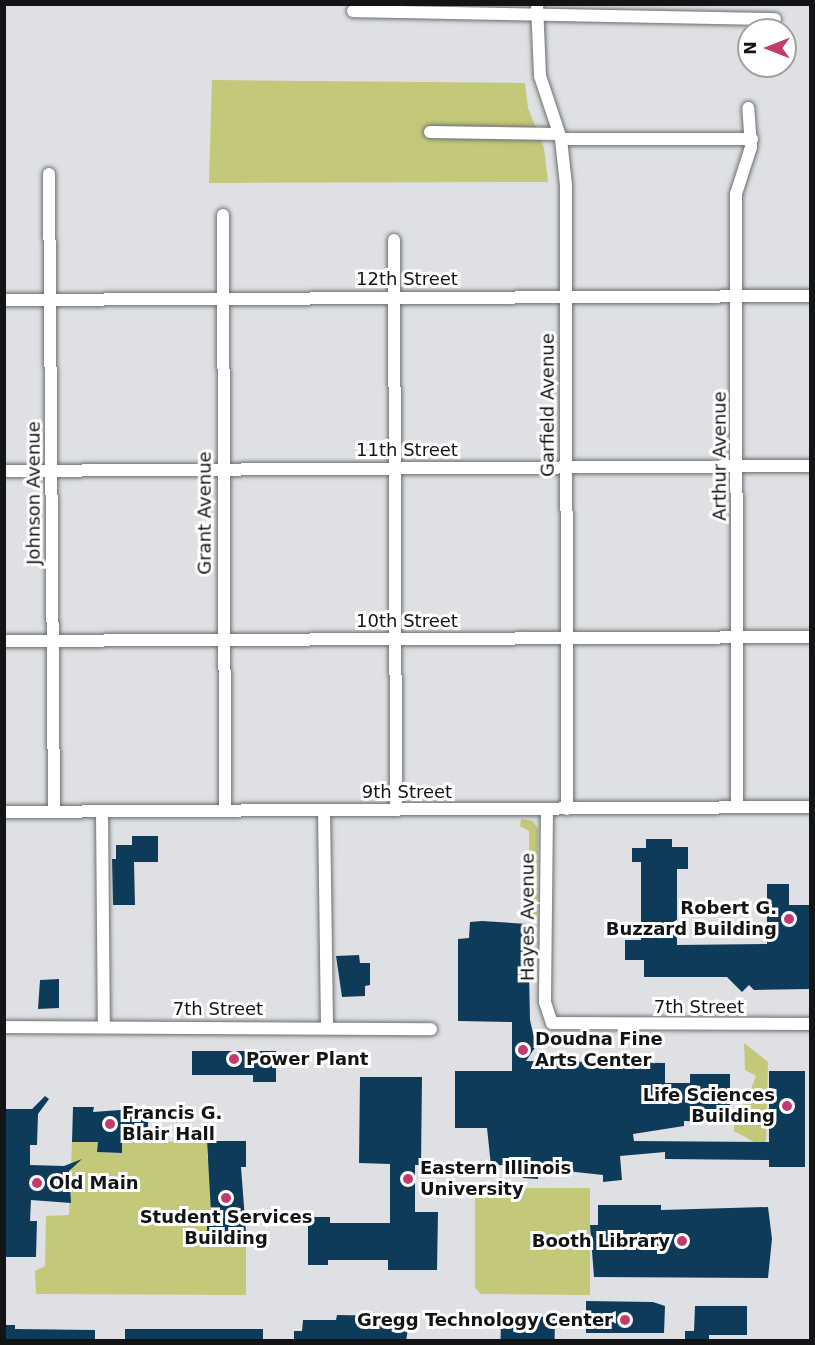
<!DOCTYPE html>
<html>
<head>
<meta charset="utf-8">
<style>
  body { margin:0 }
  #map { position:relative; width:815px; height:1345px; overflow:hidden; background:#dee0e3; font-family:"DejaVu Sans",sans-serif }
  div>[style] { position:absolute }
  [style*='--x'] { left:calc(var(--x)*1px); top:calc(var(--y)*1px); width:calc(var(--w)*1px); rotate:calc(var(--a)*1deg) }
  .green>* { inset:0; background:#c4c879 }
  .building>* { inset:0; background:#0f3b5b; transform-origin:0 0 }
  .roads { filter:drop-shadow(0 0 2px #6b6e70) drop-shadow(0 0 2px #6b6e70) }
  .minor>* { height:12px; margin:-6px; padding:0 6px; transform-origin:6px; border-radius:6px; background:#fff }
  .dots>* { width:16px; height:16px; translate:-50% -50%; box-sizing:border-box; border:3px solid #fff; border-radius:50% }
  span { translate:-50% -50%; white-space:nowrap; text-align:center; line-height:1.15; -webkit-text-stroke:6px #fff; paint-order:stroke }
  .street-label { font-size:18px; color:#131415 }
  .poi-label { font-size:18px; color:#131415; font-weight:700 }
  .right { translate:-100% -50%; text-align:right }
  .left { translate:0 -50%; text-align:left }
  .frame { position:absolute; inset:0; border:6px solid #131415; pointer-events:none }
  .north { position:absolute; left:737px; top:18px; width:60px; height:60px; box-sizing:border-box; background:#fff; border:2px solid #a1a1a1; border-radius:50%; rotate:270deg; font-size:16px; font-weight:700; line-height:24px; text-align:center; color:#131415 }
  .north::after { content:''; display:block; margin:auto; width:21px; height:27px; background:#c53a6e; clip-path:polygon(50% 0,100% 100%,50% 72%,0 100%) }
</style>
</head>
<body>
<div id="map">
  <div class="green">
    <div style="clip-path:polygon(212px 80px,525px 83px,528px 108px,544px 148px,548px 182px,209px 183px)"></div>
    <div style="clip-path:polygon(521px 819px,533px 821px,538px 829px,537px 916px,530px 916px,529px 831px,520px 826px)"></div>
    <div style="clip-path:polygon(744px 1043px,768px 1062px,766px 1143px,756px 1143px,734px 1131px,734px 1112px,745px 1104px,756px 1076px,745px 1070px)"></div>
    <div style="clip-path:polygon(98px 1137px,98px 1152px,121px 1153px,122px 1137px,128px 1143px,207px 1141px,207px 1157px,246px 1232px,246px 1295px,36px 1294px,35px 1271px,45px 1266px,46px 1216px,69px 1215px,72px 1142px)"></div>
    <div style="clip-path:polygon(475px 1188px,590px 1188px,590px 1295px,481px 1294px,475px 1288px)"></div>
  </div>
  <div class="building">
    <div style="clip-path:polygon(132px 836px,158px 836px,158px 862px,134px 862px,135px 905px,113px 905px,112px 859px,116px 859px,116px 845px,132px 845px)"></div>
    <div style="clip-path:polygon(646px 839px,672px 839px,672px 847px,688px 847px,688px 869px,677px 869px,677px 945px,767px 944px,767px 884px,789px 884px,789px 905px,810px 905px,810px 989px,754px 990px,749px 985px,742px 992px,727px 977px,644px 977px,644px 960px,625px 960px,625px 940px,641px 940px,641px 862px,632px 862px,632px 848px,646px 848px)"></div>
    <div style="clip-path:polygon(482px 921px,528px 924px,530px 1020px,536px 1046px,526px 1061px,665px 1063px,665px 1083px,690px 1083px,690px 1074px,730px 1074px,730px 1122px,684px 1121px,684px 1126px,633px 1134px,634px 1141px,769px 1142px,769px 1071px,805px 1071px,805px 1167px,769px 1167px,769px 1160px,665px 1159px,665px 1152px,620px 1156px,622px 1180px,603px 1182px,603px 1175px,539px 1168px,538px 1179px,523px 1178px,524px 1163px,491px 1166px,487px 1128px,455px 1128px,455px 1071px,512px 1071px,512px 1022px,458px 1021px,458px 939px,469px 938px,470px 922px)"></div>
    <div style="clip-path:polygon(359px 955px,360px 963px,370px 963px,370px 985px,365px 986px,365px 996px,342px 997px,336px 956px)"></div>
    <div style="clip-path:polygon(59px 979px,59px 1008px,38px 1009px,40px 980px)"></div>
    <div style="clip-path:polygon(192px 1051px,276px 1051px,276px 1082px,253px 1082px,253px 1075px,192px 1075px)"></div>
    <div style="clip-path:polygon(360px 1077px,422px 1077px,421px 1165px,415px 1165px,415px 1212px,438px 1212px,437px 1270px,388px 1270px,388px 1260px,328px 1260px,328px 1265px,308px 1265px,308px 1217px,330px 1217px,330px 1223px,390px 1223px,390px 1164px,359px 1163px)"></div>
    <div style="clip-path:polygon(45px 1096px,49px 1099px,38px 1114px,37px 1145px,30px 1145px,30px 1165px,64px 1166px,82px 1159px,69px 1171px,71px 1203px,31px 1200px,30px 1221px,37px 1221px,36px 1257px,4px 1257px,4px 1109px,32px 1109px)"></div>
    <div style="clip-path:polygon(73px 1107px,94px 1107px,93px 1112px,148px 1108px,148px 1143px,122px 1142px,122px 1153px,97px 1152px,98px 1142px,72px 1142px)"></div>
    <div style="clip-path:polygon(207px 1141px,246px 1141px,246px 1167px,241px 1167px,246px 1232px,207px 1232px,207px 1212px,211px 1212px)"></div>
    <div style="clip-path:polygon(598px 1205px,661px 1205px,661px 1210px,768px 1207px,772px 1239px,768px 1278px,594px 1277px,590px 1225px,598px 1225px)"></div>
    <div style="clip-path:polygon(586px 1301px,653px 1302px,665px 1306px,664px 1333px,586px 1333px)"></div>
    <div style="clip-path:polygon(695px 1306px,747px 1306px,747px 1335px,709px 1335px,709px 1341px,685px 1341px,685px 1331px,694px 1331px)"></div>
    <div style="clip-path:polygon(337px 1315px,391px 1316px,408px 1329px,406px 1341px,294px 1341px,294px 1331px,302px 1331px,303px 1320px,336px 1320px)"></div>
    <div style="left:501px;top:1316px;width:54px;height:25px;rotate:1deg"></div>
    <div style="clip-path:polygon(4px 1325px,15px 1325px,15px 1329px,95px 1330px,95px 1341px,4px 1341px)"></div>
    <div style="left:125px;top:1329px;width:138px;height:12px"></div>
  </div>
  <div class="roads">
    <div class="minor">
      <div style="--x:537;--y:4;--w:72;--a:87.6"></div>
      <div style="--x:540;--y:76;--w:66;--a:71.6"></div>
      <div style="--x:561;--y:139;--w:46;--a:83.8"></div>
      <div style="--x:566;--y:185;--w:624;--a:89.91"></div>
      <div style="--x:353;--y:11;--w:422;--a:1.1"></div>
      <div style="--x:430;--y:132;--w:128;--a:0.9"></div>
      <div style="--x:561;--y:139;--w:191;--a:0"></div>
      <div style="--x:49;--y:174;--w:638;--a:89.55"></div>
      <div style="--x:223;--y:215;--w:596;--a:89.81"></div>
      <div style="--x:394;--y:240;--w:570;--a:89.8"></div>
      <div style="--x:4;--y:300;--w:806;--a:-0.28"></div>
      <div style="--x:4;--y:471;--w:806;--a:-0.36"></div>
      <div style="--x:4;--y:641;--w:806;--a:-0.28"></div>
      <div style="--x:737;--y:807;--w:613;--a:-90.09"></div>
      <div style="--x:736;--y:194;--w:49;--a:-72.3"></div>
      <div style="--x:751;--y:147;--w:39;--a:-94"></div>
      <div style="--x:547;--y:809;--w:193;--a:90.6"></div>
      <div style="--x:545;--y:1002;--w:22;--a:72"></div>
      <div style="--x:552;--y:1023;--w:258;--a:0.2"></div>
      <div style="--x:324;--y:810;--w:218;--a:89.2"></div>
      <div style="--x:4;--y:812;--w:806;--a:-0.36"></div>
      <div style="--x:102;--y:812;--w:215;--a:89.5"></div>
      <div style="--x:4;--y:1027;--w:427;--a:0.3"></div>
    </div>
  </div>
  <div class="dots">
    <div style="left:789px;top:919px;background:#c53a6e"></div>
    <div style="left:523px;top:1050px;background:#c53a6e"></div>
    <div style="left:234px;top:1059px;background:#c53a6e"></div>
    <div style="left:787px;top:1106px;background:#c53a6e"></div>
    <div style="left:110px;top:1124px;background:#c53a6e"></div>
    <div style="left:408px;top:1179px;background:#c53a6e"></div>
    <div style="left:37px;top:1183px;background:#c53a6e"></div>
    <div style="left:226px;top:1198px;background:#c53a6e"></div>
    <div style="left:682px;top:1241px;background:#c53a6e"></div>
    <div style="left:625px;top:1320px;background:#c53a6e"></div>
  </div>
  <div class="street-label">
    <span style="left:407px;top:279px">12th Street</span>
    <span style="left:548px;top:405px;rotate:-90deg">Garfield Avenue</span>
    <span style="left:407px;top:450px">11th Street</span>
    <span style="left:720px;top:456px;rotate:-90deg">Arthur Avenue</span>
    <span style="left:34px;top:493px;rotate:-90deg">Johnson Avenue</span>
    <span style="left:205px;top:513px;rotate:-90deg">Grant Avenue</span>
    <span style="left:407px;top:621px">10th Street</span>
    <span style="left:407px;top:792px">9th Street</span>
    <span style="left:528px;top:917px;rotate:-90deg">Hayes Avenue</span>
    <span style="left:699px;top:1007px">7th Street</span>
    <span style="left:218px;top:1009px">7th Street</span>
  </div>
  <div class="poi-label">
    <span class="right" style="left:777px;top:919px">Robert G.<br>Buzzard Building</span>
    <span class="left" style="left:535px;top:1050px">Doudna Fine<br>Arts Center</span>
    <span class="left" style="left:246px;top:1059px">Power Plant</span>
    <span class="right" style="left:775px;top:1106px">Life Sciences<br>Building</span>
    <span class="left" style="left:122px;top:1124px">Francis G.<br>Blair Hall</span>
    <span class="left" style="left:420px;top:1179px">Eastern Illinois<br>University</span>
    <span class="left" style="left:49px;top:1183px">Old Main</span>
    <span style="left:226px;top:1228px">Student Services<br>Building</span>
    <span class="right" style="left:670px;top:1241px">Booth Library</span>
    <span class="right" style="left:613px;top:1320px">Gregg Technology Center</span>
  </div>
  <div class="frame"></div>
  <div class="north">N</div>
</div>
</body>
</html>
